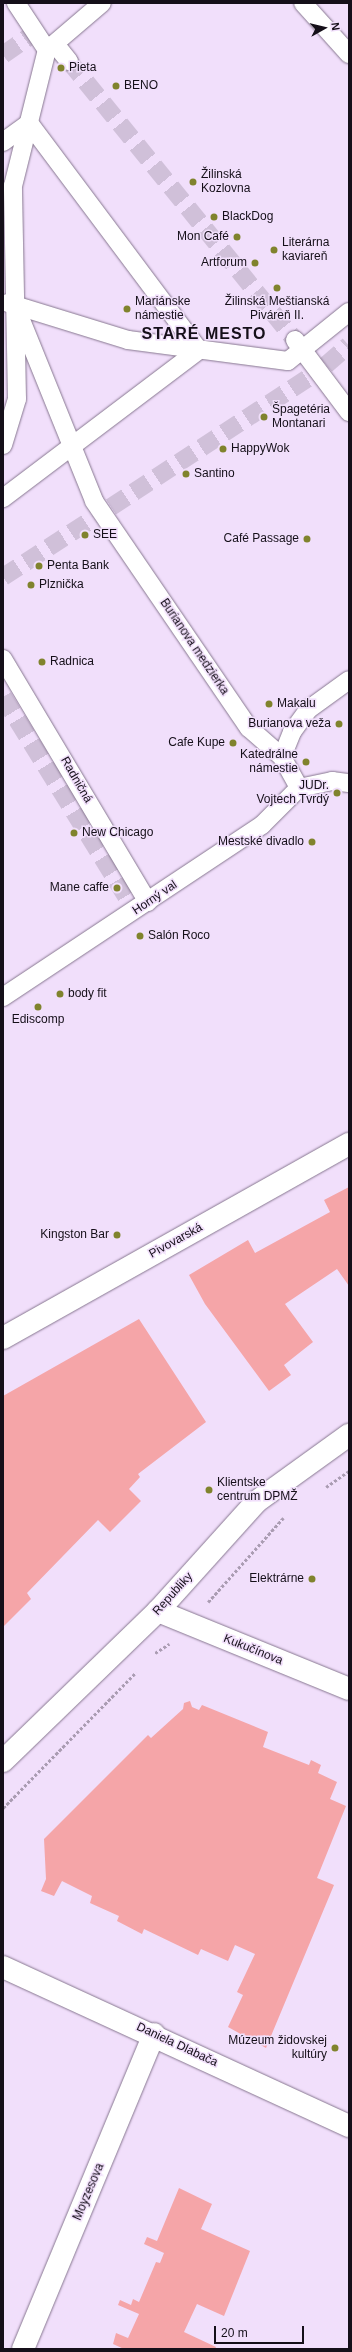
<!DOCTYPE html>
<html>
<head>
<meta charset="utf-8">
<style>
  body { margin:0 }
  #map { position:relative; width:352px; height:2352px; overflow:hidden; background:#f1dffb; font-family:Arial,sans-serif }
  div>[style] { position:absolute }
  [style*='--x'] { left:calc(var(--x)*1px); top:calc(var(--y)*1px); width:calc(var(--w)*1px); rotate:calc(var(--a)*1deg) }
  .green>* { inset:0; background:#f5a5a8 }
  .pedestrian-tunnel>* { height:18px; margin-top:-9px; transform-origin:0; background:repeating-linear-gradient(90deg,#d0c0d9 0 18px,transparent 0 27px) }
  .path>* { height:2.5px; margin-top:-1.25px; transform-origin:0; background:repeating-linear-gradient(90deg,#aa9cb2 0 3px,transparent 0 5px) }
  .roads { filter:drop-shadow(0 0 1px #877790) drop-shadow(0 0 1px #877790) }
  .pedestrian>* { height:18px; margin:-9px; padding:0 9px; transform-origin:9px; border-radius:9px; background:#fff }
  .minor>* { height:22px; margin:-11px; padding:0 11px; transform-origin:11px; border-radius:11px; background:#fff }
  .dots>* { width:11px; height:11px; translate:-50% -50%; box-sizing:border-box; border:2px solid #f1dffb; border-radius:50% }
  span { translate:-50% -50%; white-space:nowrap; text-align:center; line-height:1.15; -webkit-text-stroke:3px #f1dffb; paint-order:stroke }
  .poi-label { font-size:12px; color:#150f19 }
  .left { translate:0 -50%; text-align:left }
  .right { translate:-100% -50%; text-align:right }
  .street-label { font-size:12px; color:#150f19 }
  .district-label { font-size:16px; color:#150f19; font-weight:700; letter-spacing:1px }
  .frame { position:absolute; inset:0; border:4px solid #150f19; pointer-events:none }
  .north { position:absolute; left:304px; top:8px; width:40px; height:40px; -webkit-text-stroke:3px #f1dffb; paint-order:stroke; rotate:82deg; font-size:11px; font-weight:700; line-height:16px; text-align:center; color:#150f19 }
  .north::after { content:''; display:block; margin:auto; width:14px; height:18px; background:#150f19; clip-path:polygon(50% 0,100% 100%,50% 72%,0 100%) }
  .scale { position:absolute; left:214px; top:2326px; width:90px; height:18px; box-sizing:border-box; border:2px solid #150f19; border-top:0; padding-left:5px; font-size:12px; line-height:14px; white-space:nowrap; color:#150f19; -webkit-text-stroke:3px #f1dffb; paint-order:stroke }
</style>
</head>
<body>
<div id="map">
  <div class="green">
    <div style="clip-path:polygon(349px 1187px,349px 1286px,337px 1269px,285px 1304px,313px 1342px,284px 1365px,291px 1375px,269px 1391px,205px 1304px,189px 1275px,248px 1240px,255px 1253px,330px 1212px,324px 1200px)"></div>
    <div style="clip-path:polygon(139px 1319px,206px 1422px,138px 1474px,140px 1477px,129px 1489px,141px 1501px,110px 1532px,98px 1520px,27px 1593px,31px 1599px,3px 1627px,3px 1396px)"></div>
    <div style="clip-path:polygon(190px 1701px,192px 1707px,199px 1710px,202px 1705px,268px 1732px,263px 1747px,309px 1765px,311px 1760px,321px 1765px,318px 1773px,337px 1782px,330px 1799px,346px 1806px,317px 1878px,334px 1885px,266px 2048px,228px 2027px,243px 1995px,237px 1992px,255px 1954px,235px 1945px,228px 1961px,201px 1949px,198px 1955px,144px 1929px,142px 1934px,117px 1921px,119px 1916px,90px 1903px,92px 1896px,62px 1881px,54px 1896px,41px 1891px,46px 1879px,44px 1839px,148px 1735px,151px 1738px,183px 1709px,184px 1703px)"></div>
    <div style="clip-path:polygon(179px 2188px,212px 2204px,201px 2229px,250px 2251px,224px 2316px,197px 2304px,184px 2332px,216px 2347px,215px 2349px,124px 2349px,113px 2344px,116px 2333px,128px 2338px,139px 2314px,118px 2305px,120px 2300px,131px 2305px,133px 2299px,139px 2302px,156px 2262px,160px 2263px,164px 2253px,144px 2244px,147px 2237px,157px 2241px)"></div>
  </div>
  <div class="pedestrian-tunnel">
    <div style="--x:3;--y:55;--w:32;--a:-35"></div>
    <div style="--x:69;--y:61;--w:359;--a:51"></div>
    <div style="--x:326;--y:365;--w:30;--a:-41"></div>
    <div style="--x:111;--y:507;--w:239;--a:-33.2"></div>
    <div style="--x:3;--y:577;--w:108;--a:-33"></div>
    <div style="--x:3;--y:697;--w:236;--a:58.3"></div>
  </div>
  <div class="path">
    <div style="--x:326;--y:1487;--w:28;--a:-35"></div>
    <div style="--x:208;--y:1602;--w:113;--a:-48.2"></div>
    <div style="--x:155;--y:1653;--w:17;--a:-33"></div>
    <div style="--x:3;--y:1808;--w:190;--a:-45.6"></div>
  </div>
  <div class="roads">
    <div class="pedestrian">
      <div style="--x:16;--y:3;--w:56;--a:56.6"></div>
      <div style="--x:303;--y:3;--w:69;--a:48"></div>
      <div style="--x:55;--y:44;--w:22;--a:51"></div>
      <div style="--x:47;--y:50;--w:72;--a:-40.5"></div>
      <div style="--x:3;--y:142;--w:32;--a:-36"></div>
      <div style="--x:29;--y:123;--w:284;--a:53.2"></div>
      <div style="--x:199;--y:350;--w:246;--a:142.9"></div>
      <div style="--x:8;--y:303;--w:126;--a:17.1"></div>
      <div style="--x:128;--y:340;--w:161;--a:7.5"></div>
      <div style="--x:288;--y:361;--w:78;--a:-38.8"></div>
      <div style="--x:15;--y:305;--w:211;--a:68"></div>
      <div style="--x:94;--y:501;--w:275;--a:55.7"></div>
      <div style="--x:249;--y:728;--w:44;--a:41.3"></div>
      <div style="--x:282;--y:757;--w:35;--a:61"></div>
      <div style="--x:295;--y:340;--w:90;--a:53.1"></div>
      <div style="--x:3;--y:445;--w:48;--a:-73.1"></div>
      <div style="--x:17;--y:399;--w:213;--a:-91.1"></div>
      <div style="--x:13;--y:186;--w:140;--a:-76"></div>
      <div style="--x:3;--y:659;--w:283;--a:59.2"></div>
      <div style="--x:282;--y:757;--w:27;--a:-68"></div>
      <div style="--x:292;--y:732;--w:29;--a:-54"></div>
      <div style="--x:309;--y:709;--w:49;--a:-35.9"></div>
      <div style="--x:299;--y:788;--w:34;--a:-12"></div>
      <div style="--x:332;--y:781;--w:17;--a:7"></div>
      <div style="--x:3;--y:997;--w:311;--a:-33.6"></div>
      <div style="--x:262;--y:825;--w:52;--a:-45"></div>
    </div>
    <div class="minor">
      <div style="--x:3;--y:1338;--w:397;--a:-29.3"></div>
      <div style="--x:158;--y:1611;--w:206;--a:22.2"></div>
      <div style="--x:3;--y:1761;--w:216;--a:-44.1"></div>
      <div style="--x:158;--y:1611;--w:147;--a:-48"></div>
      <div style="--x:256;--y:1502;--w:115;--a:-35.8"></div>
      <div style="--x:3;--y:1967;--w:381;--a:24.7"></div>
      <div style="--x:23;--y:2349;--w:341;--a:-67.4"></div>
    </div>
  </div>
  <div class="dots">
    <div style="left:61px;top:68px;background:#80832d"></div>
    <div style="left:116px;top:86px;background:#80832d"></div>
    <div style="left:193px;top:182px;background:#80832d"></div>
    <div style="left:214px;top:217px;background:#80832d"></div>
    <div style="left:237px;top:237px;background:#80832d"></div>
    <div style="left:274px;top:250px;background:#80832d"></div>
    <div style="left:255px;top:263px;background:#80832d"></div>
    <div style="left:277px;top:288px;background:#80832d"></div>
    <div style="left:127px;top:309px;background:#80832d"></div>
    <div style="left:264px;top:417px;background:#80832d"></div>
    <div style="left:223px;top:449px;background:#80832d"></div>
    <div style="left:186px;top:474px;background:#80832d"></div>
    <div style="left:85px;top:535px;background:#80832d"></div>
    <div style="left:307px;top:539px;background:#80832d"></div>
    <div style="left:39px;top:566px;background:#80832d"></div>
    <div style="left:31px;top:585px;background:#80832d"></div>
    <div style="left:42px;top:662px;background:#80832d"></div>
    <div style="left:269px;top:704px;background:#80832d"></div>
    <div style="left:339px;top:724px;background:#80832d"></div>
    <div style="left:233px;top:743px;background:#80832d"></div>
    <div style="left:306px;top:762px;background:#80832d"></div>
    <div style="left:337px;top:793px;background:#80832d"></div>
    <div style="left:74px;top:833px;background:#80832d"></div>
    <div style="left:312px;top:842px;background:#80832d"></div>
    <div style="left:117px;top:888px;background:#80832d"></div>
    <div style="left:140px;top:936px;background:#80832d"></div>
    <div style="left:60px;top:994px;background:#80832d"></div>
    <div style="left:38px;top:1007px;background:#80832d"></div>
    <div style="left:117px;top:1235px;background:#80832d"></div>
    <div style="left:209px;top:1490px;background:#80832d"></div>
    <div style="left:312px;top:1579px;background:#80832d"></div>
    <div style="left:335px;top:2048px;background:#80832d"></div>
  </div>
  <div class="poi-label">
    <span class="left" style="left:69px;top:68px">Pieta</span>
    <span class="left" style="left:124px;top:86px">BENO</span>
    <span class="left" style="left:201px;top:182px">Žilinská<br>Kozlovna</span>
    <span class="left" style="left:222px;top:217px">BlackDog</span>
    <span class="right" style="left:229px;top:237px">Mon Café</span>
    <span class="left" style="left:282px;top:250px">Literárna<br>kaviareň</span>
    <span class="right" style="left:247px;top:263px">Artforum</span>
    <span class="left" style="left:135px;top:309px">Mariánske<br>námestie</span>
    <span style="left:277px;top:309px">Žilinská Meštianská<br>Piváreň II.</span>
    <span class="left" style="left:272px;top:417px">Špagetéria<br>Montanari</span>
    <span class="left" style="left:231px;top:449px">HappyWok</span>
    <span class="left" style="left:194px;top:474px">Santino</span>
    <span class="left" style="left:93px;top:535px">SEE</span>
    <span class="right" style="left:299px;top:539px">Café Passage</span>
    <span class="left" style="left:47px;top:566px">Penta Bank</span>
    <span class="left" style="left:39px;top:585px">Plznička</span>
    <span class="left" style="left:50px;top:662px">Radnica</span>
    <span class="left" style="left:277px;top:704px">Makalu</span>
    <span class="right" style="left:331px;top:724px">Burianova veža</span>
    <span class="right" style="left:225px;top:743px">Cafe Kupe</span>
    <span class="right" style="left:298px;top:762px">Katedrálne<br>námestie</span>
    <span class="right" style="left:329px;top:793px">JUDr.<br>Vojtech Tvrdý</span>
    <span class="left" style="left:82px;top:833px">New Chicago</span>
    <span class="right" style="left:304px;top:842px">Mestské divadlo</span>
    <span class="right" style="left:109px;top:888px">Mane caffe</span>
    <span class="left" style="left:148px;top:936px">Salón Roco</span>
    <span class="left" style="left:68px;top:994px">body fit</span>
    <span style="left:38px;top:1020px">Ediscomp</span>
    <span class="right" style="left:109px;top:1235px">Kingston Bar</span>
    <span class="left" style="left:217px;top:1490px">Klientske<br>centrum DPMŽ</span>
    <span class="right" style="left:304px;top:1579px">Elektrárne</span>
    <span class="right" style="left:327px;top:2048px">Múzeum židovskej<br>kultúry</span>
  </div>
  <div class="street-label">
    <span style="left:194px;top:647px;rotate:56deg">Burianova medzierka</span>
    <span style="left:76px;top:780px;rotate:60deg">Radničná</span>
    <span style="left:155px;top:898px;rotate:-34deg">Horný val</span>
    <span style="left:176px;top:1241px;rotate:-29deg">Pivovarská</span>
    <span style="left:173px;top:1594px;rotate:-48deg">Republiky</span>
    <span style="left:253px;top:1650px;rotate:22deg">Kukučínova</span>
    <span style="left:177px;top:2045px;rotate:25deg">Daniela Dlabača</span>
    <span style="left:89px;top:2192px;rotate:-67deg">Moyzesova</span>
  </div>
  <div class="district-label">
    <span style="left:204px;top:334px">STARÉ MESTO</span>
  </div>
  <div class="frame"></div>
  <div class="north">N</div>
  <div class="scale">20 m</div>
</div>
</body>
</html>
